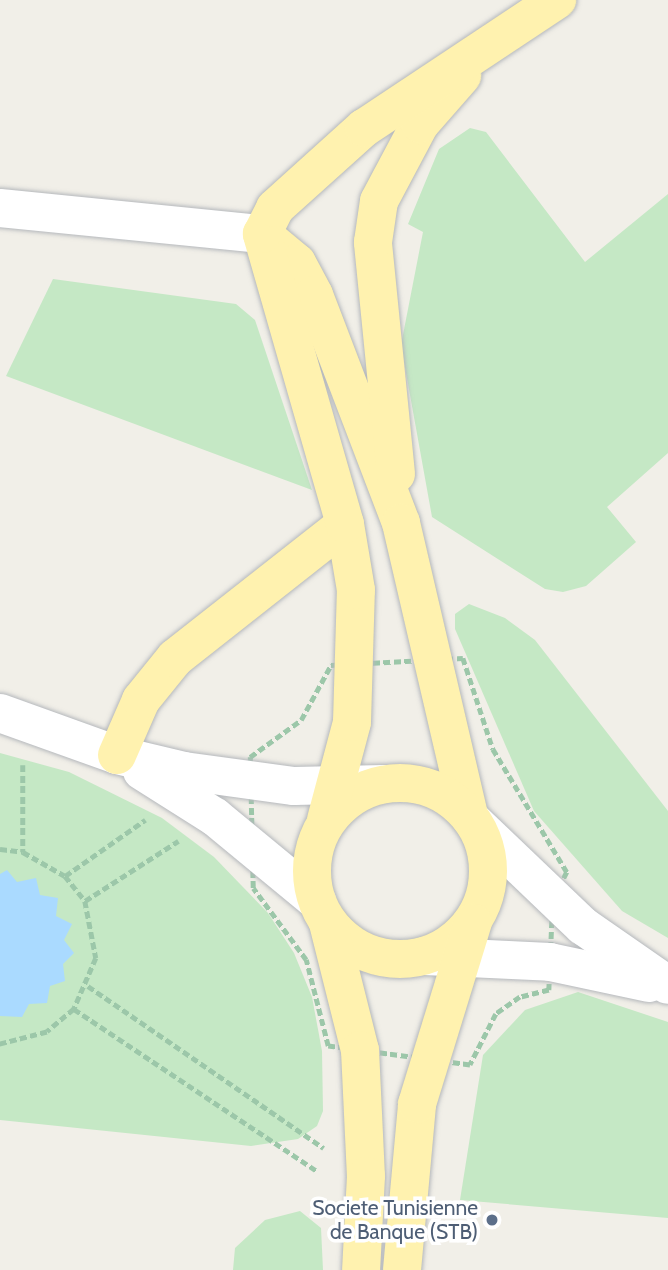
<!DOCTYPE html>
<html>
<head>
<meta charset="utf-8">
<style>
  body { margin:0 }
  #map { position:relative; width:668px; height:1270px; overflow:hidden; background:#f1efe8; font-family:Cabin,sans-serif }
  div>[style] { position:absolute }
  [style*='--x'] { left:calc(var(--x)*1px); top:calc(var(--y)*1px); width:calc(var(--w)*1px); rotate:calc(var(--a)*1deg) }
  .green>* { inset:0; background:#c5e8c5 }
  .water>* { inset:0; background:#aadaff }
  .path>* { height:4.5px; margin-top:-2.25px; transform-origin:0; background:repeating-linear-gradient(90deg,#9cc7a9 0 7px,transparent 0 10.5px) }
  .roads { filter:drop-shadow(0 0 2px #b5b8bc) drop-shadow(0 0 2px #b5b8bc) }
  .minor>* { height:38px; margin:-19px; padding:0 19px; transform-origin:19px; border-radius:19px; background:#fff }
  .major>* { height:38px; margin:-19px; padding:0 19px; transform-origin:19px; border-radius:19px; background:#fff2af }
  .major>.ring { margin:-19px; padding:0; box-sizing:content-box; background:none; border:38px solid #fff2af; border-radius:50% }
  .dots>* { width:19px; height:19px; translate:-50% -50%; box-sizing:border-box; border:4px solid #fff; border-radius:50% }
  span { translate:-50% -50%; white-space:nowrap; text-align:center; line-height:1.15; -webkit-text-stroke:7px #fff; paint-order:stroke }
  .service-label { font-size:21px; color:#4e5e75 }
  .right { translate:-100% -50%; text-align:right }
</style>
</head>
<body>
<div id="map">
  <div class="green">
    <div style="clip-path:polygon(470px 128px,486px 132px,585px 262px,668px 194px,668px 453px,607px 507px,636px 542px,586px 586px,563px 592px,545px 589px,432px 517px,401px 345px,423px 232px,408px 224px,439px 149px)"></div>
    <div style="clip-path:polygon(53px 279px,236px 304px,255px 320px,312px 490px,6px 376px)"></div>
    <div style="clip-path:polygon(469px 604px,505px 618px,535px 640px,668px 811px,668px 938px,622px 911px,534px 811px,455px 629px,455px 614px)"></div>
    <div style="clip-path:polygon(0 753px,69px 772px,162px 818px,214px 857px,268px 913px,294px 953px,312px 997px,322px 1051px,323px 1111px,317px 1126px,298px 1139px,251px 1146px,0 1120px)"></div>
    <div style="clip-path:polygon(578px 992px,668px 1022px,668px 1218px,460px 1200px,483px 1055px,525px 1010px)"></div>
    <div style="clip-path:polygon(300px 1211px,321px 1228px,323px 1270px,233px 1270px,235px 1248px,265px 1220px)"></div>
  </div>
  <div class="water">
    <div style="clip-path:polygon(7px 870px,17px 882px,36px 878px,40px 895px,58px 898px,56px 916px,72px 924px,64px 940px,74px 953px,63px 964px,65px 981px,50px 986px,47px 1003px,29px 1004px,22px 1017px,0 1016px,0 874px)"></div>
  </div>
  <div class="path">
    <div style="--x:463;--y:658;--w:96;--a:71.8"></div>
    <div style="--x:493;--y:749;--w:144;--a:59"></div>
    <div style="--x:567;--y:872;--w:31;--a:117"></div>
    <div style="--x:553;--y:900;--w:90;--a:92.5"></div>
    <div style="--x:549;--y:990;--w:30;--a:166"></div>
    <div style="--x:520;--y:997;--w:29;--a:145"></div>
    <div style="--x:496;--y:1014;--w:57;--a:117"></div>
    <div style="--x:470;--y:1065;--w:143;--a:-172.4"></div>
    <div style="--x:328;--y:1046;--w:89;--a:-104.3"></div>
    <div style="--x:306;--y:960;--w:89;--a:-126.4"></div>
    <div style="--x:253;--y:888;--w:131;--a:-91.3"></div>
    <div style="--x:250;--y:757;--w:63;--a:-36"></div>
    <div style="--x:301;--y:720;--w:63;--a:-61.4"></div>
    <div style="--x:331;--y:665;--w:132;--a:-3"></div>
    <div style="--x:23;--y:765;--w:87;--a:90"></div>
    <div style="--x:0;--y:849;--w:23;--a:7"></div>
    <div style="--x:23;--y:852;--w:48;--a:29.7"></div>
    <div style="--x:65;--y:876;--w:32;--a:51"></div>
    <div style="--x:85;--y:901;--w:58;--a:79.1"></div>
    <div style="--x:96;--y:958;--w:56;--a:113.3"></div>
    <div style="--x:74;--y:1009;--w:35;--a:140"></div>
    <div style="--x:47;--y:1032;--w:49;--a:165.7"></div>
    <div style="--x:65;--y:876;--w:98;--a:-35"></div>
    <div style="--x:85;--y:901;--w:111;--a:-32.8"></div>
    <div style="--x:88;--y:986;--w:286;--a:34.5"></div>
    <div style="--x:74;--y:1009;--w:293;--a:33.7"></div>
  </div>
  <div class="roads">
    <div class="minor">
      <div style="--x:0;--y:208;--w:263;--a:5.7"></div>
      <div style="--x:0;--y:713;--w:124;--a:19.7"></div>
      <div style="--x:117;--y:755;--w:69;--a:13.4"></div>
      <div style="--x:184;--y:771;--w:111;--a:7.8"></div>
      <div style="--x:294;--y:786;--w:90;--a:-1.3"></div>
      <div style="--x:142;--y:771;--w:86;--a:32.2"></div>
      <div style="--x:215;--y:817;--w:132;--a:39.5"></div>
      <div style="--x:474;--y:822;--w:151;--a:43.7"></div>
      <div style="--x:583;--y:926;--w:103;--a:34.8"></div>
      <div style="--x:425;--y:956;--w:125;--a:2.7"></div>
      <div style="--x:550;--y:962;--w:101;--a:12"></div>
    </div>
    <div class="major">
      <div style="--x:262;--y:234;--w:45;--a:39.6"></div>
      <div style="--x:297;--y:263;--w:36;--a:62"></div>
      <div style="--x:314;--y:295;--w:244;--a:69.1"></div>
      <div style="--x:401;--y:523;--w:300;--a:76.9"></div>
      <div style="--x:396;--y:474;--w:233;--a:-95.7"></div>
      <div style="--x:373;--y:242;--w:41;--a:-81.7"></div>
      <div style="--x:379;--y:201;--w:87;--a:-62"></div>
      <div style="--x:420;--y:124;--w:64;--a:-48.8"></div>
      <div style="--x:117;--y:755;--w:60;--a:-66.4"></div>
      <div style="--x:141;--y:700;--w:54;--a:-51"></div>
      <div style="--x:175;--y:658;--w:216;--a:-38.2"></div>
      <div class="ring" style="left:312px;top:783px;width:138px;height:138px"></div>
      <div style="--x:326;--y:820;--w:101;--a:-75.1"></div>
      <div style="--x:352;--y:722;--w:132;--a:-88.3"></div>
      <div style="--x:356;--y:590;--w:67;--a:-99.5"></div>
      <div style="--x:345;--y:524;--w:302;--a:-106"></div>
      <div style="--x:262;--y:234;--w:29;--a:-63"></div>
      <div style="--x:275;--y:208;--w:120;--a:-42"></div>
      <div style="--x:364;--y:128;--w:232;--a:-33.6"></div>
      <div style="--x:328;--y:923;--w:131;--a:75.9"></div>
      <div style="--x:360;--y:1050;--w:126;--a:87.3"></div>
      <div style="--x:366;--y:1176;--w:94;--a:93"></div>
      <div style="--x:402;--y:1270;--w:167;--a:-84.8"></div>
      <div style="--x:417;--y:1104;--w:190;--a:-72.9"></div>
    </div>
  </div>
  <div class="dots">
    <div style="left:492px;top:1220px;background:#5c6f8a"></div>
  </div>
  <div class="service-label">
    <span class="right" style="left:478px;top:1220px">Societe Tunisienne<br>de Banque (STB)</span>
  </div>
</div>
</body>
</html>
